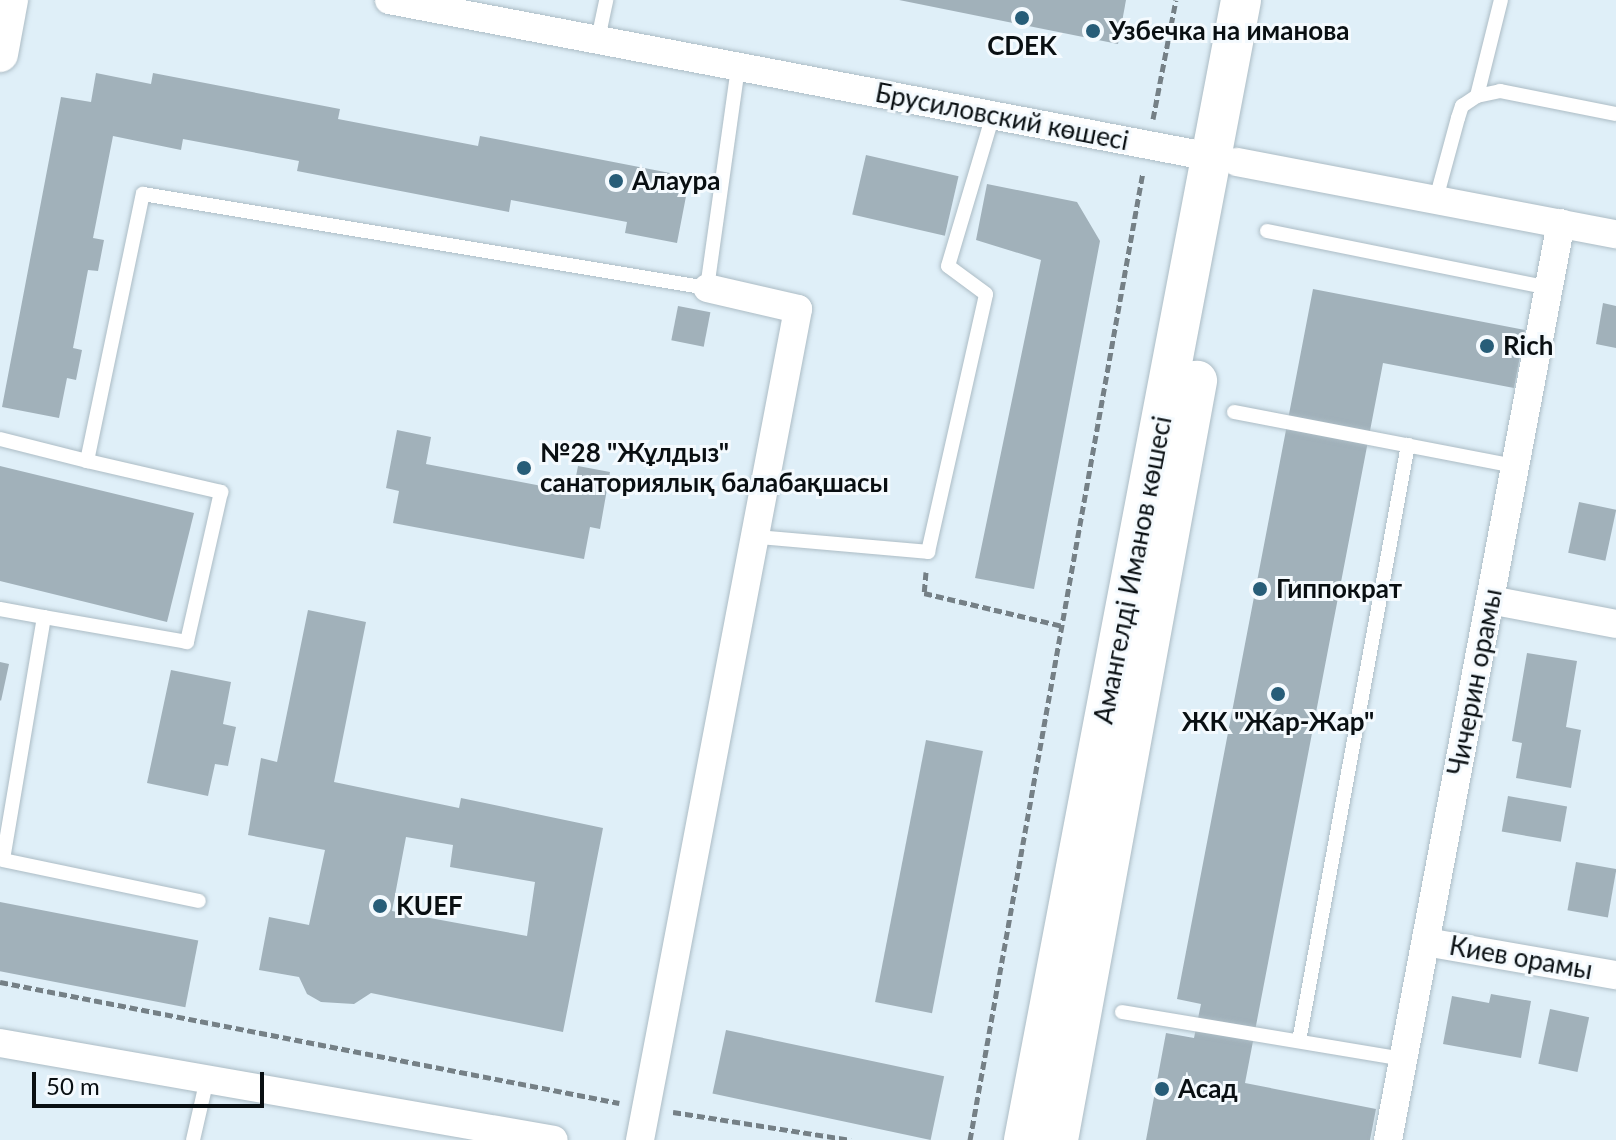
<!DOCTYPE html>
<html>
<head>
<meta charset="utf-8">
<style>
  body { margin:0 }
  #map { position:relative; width:1616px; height:1140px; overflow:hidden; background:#dfeff8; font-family:Lato,sans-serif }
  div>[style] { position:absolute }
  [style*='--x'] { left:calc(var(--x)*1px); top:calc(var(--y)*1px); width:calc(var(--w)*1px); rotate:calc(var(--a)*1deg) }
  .building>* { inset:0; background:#a1b1ba; transform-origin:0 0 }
  .path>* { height:5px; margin-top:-2.5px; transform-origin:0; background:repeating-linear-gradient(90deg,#758086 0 8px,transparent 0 12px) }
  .roads { filter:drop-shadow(0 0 2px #acbcc5) drop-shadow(0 0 2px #acbcc5) }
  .service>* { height:14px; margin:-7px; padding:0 7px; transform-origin:7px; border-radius:7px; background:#fff }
  .minor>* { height:28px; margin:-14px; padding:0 14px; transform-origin:14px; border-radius:14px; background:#fff }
  .tertiary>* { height:36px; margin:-18px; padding:0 18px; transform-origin:18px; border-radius:18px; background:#fff }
  .secondary>* { height:40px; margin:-20px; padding:0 20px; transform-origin:20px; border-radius:20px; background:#fff }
  .dots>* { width:22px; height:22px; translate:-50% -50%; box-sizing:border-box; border:4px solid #f4fafe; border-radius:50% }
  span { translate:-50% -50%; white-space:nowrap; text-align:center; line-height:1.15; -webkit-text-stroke:6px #f4fafe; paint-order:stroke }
  .poi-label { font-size:26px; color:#090f12; font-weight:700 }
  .left { translate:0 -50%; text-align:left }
  .street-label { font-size:26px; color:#090f12 }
  .scale { position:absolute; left:32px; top:1072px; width:232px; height:36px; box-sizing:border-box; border:4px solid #090f12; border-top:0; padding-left:10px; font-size:24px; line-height:28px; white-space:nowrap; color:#090f12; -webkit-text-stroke:6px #f4fafe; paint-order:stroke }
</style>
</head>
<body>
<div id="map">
  <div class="building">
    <div style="clip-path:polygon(899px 0,1126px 0,1118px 44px)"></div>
    <div style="clip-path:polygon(96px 73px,151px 84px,153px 73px,340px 109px,338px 119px,478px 146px,480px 136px,670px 173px,669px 182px,688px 186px,677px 243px,625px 233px,627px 222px,511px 200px,509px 212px,297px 171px,299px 161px,183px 139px,181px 150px,113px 136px,93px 238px,104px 240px,98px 271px,88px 270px,73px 348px,82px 350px,76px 380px,67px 378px,59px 418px,2px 407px,61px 97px,91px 102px)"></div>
    <div style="left:866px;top:155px;width:95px;height:61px;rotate:13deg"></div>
    <div style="clip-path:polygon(987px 184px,1077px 202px,1100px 241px,1034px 589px,975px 578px,1041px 260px,976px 240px)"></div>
    <div style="clip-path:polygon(1313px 289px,1525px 330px,1514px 388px,1383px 363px,1245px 1083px,1376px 1109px,1370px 1140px,1146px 1140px,1166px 1033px,1194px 1038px,1201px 1004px,1177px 999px)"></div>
    <div style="clip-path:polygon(1603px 303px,1616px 306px,1616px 348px,1596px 344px)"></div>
    <div style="left:678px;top:306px;width:33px;height:35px;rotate:11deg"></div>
    <div style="clip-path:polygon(397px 430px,431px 437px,426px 464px,573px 492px,578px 466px,610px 472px,600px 529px,590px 527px,584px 559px,393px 523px,399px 491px,386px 488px)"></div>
    <div style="clip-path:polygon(0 466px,194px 513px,167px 622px,0 581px)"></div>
    <div style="left:1579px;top:502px;width:38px;height:52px;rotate:12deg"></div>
    <div style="clip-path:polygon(evenodd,308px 610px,366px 622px,334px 782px,459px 808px,461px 798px,603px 828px,563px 1032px,371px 993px,354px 1004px,321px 1002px,307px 994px,299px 977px,259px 970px,269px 917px,309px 925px,325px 850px,248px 835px,261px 758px,277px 762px,308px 610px,406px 837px,453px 845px,450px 867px,535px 882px,527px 936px,392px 911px,406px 837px)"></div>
    <div style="clip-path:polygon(1527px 653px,1577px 661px,1566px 727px,1581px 730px,1571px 788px,1516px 778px,1522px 743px,1512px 741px)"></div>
    <div style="clip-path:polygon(0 662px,9px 664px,1px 701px,0 700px)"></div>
    <div style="clip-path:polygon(171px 670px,231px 682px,223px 724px,236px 727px,228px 766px,215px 764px,208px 796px,147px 783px)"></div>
    <div style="left:926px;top:740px;width:58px;height:267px;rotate:11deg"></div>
    <div style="left:1508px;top:796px;width:60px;height:36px;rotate:10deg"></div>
    <div style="left:1576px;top:862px;width:41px;height:49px;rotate:10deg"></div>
    <div style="left:0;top:902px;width:202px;height:68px;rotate:11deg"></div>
    <div style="clip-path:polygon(1491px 994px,1531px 1001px,1521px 1058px,1443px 1044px,1452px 996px,1489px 1003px)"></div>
    <div style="left:1550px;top:1009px;width:40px;height:56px;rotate:12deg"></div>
    <div style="left:726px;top:1030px;width:223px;height:65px;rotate:12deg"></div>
  </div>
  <div class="path">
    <div style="--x:1153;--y:119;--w:121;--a:-79.1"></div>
    <div style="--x:926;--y:572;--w:21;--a:95"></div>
    <div style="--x:924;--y:593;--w:142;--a:13.4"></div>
    <div style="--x:0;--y:982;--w:631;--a:11.06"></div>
    <div style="--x:673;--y:1112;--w:180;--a:8.9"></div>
    <div style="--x:970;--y:1140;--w:983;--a:-79.87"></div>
  </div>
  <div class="roads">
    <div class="service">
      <div style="--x:598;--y:39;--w:40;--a:-78"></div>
      <div style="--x:1477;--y:96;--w:99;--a:-76"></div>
      <div style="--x:1436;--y:199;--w:84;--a:-74.8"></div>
      <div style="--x:1458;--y:118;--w:13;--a:-72"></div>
      <div style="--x:1462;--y:106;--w:18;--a:-34"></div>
      <div style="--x:1477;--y:96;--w:24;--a:-12"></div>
      <div style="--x:1500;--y:91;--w:118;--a:11.2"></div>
      <div style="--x:1267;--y:231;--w:288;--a:11.4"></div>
      <div style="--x:1234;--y:412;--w:286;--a:10.9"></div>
      <div style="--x:0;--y:439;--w:90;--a:14.2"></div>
      <div style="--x:87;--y:461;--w:273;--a:-78.2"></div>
      <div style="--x:143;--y:194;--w:572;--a:9.46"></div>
      <div style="--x:707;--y:288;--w:223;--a:-82"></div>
      <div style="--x:87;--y:461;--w:138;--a:13"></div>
      <div style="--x:221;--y:492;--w:154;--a:102.8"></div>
      <div style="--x:187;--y:642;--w:145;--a:-170.1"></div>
      <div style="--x:44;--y:617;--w:246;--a:99.6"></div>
      <div style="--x:3;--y:860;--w:200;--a:11.8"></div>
      <div style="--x:758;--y:537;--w:171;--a:5"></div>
      <div style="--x:928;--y:552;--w:264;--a:-77.3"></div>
      <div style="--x:986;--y:294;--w:47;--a:-143.6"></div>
      <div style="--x:948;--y:266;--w:158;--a:-73.4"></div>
      <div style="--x:0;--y:609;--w:45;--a:10.3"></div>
      <div style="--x:1122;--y:1012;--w:285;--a:9.5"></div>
      <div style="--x:1299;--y:1041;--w:606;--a:-79.64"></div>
      <div style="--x:193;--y:1140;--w:63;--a:-77.1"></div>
    </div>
    <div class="minor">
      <div style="--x:389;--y:0;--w:837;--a:10.81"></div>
      <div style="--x:1237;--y:162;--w:386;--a:10.8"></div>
      <div style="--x:1490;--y:600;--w:128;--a:10.8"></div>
      <div style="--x:1426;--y:942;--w:193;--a:9.9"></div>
      <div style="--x:0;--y:1043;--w:562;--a:9.93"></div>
      <div style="--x:640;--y:1140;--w:846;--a:-79.23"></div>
      <div style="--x:798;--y:309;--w:93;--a:-167"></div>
      <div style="--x:1388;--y:1140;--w:933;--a:-79.32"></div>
    </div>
    <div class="tertiary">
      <div style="--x:0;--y:54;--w:55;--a:-79.5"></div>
    </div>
    <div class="secondary">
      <div style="--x:1024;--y:1140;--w:1160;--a:-79.22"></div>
      <div style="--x:1058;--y:1140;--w:772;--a:-79.62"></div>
    </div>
  </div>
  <div class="dots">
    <div style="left:1022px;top:18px;background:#275d78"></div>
    <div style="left:1093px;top:31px;background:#275d78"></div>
    <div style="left:616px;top:181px;background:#275d78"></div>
    <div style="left:1487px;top:346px;background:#275d78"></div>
    <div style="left:524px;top:468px;background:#275d78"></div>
    <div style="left:1260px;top:589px;background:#275d78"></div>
    <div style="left:1278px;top:694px;background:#275d78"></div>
    <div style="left:380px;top:906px;background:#275d78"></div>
    <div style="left:1162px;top:1089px;background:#275d78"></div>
  </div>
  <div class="poi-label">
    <span class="left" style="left:1109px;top:31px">Узбечка на иманова</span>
    <span style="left:1022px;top:46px">CDEK</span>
    <span class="left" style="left:632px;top:181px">Алаура</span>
    <span class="left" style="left:1503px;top:346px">Rich</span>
    <span class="left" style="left:540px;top:468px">№28 "Жұлдыз"<br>санаториялық балабақшасы</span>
    <span class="left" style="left:1276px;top:589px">Гиппократ</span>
    <span style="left:1278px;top:722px">ЖК "Жар-Жар"</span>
    <span class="left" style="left:396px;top:906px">KUEF</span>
    <span class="left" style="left:1178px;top:1089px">Асад</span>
  </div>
  <div class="street-label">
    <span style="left:1002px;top:117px;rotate:11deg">Брусиловский көшесі</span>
    <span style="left:1133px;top:570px;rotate:-79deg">Амангелді Иманов көшесі</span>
    <span style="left:1475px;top:682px;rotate:-79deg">Чичерин орамы</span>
    <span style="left:1521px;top:958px;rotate:10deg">Киев орамы</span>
  </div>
  <div class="scale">50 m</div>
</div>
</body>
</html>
